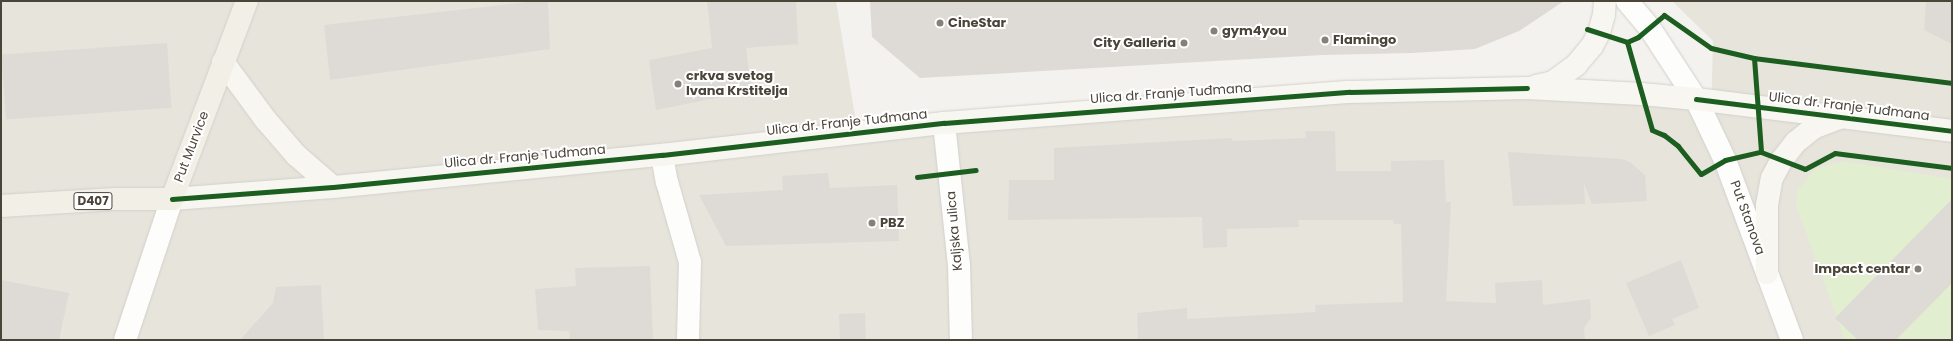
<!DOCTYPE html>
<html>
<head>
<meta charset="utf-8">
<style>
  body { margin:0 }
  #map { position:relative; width:1953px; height:341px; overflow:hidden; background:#f4f2ee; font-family:Poppins,sans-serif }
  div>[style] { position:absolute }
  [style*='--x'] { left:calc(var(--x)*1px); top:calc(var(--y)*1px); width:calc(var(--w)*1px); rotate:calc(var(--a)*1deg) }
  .residential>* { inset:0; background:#e7e4dc }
  .green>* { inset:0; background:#e1eecf }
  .building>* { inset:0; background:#dedbd6; transform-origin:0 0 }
  .roads { filter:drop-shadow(0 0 1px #d2d0cb) drop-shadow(0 0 1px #d2d0cb) }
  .street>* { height:22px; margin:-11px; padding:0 11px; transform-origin:11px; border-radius:11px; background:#fdfdfc }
  .secondary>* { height:22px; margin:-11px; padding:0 11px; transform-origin:11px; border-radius:11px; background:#f7f6f1 }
  .primary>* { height:22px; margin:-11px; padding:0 11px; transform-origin:11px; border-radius:11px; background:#f2efe6 }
  .cycleway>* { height:5px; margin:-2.5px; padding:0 2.5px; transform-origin:2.5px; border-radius:2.5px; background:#1b5e20 }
  .dots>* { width:11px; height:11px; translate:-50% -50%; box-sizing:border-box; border:2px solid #fff; border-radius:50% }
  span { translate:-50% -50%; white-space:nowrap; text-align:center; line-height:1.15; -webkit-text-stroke:4px #fff; paint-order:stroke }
  .shield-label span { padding:1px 3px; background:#fff; border:1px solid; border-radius:3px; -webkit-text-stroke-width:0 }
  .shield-label { font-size:12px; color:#4b4439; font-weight:700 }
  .poi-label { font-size:13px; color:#4b4439; font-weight:700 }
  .left { translate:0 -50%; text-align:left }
  .right { translate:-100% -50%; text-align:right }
  .street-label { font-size:13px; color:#4b4439 }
  .frame { position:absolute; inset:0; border:2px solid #4b4439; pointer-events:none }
</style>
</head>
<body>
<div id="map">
  <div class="residential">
    <div style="clip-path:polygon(1px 1px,836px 1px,856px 122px,186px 197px,1350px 92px,1642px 94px,1711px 116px,1713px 41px,1672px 1px,1952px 1px,1952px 340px,1px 340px)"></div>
  </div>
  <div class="green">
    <div style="clip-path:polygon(1844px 161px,1952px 179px,1952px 340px,1845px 340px,1796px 205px,1797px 191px,1815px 169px)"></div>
  </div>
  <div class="building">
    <div style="clip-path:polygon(536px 1px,548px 1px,550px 49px,330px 80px,324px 25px)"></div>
    <div style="clip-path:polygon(707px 1px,796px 1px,798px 44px,746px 48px,751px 87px,720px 92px,721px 97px,656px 110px,649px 60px,712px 48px)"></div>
    <div style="clip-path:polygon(870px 1px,1564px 1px,1519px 31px,1475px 49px,1412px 53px,1322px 55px,920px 78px,872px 37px)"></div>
    <div style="clip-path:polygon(1926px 1px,1952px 1px,1952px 44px,1924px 30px)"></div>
    <div style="left:167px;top:43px;width:65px;height:166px;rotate:86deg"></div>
    <div style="clip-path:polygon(1305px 131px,1335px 131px,1336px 171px,1391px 171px,1391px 161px,1444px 160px,1446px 202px,1451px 202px,1446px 301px,1496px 303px,1495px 283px,1542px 280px,1543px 305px,1590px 299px,1591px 318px,1584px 328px,1585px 340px,1138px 340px,1137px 313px,1187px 308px,1187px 319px,1316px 312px,1315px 305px,1403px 302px,1401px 224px,1394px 224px,1393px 220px,1298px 220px,1299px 227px,1227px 229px,1227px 247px,1203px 248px,1202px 217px,1008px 220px,1009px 180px,1054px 180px,1054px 148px,1232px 138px,1232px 141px,1306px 138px)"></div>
    <div style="clip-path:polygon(1508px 152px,1622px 159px,1630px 162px,1645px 175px,1647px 201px,1592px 204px,1584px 184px,1585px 204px,1513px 206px)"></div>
    <div style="clip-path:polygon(828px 173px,830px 188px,897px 185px,899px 241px,726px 246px,699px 195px,783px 190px,782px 176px)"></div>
    <div style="clip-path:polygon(1952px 199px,1952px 283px,1896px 340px,1858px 340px,1835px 318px)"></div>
    <div style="clip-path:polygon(1681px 260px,1699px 308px,1672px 319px,1675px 325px,1649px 336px,1626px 283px)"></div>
    <div style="clip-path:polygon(650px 266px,653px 340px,570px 340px,569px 331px,538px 330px,535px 289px,576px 286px,575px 268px)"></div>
    <div style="clip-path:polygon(1px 280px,69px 293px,59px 340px,1px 340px)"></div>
    <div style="clip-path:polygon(321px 285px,324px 340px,240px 340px,273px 303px,276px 287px)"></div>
    <div style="left:865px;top:313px;width:27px;height:26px;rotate:88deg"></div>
  </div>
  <div class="roads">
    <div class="street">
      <div style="--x:1627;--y:1;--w:34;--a:50"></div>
      <div style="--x:1649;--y:27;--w:86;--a:56.9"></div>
      <div style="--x:1696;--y:99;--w:68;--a:64.6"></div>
      <div style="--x:1725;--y:160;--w:192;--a:69.6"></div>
      <div style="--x:944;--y:123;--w:143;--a:84"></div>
      <div style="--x:959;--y:265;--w:75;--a:88.5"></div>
      <div style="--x:662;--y:155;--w:27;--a:80"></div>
      <div style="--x:667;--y:182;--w:83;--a:74"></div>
      <div style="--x:690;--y:262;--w:78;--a:91.5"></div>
      <div style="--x:125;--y:340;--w:149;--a:-71.6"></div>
    </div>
    <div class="secondary">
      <div style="--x:223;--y:62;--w:71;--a:53.6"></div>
      <div style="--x:265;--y:119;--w:48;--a:49.3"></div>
      <div style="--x:296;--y:155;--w:49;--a:40.9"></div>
      <div style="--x:1536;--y:86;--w:17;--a:-13"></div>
      <div style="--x:1553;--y:82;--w:29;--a:-36"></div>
      <div style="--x:1576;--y:65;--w:25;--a:-50"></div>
      <div style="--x:1592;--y:46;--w:15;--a:-62"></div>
      <div style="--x:1599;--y:33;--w:20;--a:-75"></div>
      <div style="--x:1604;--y:14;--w:13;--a:-86"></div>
      <div style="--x:172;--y:199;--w:161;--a:-4.3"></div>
      <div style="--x:333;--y:187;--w:331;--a:-5.6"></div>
      <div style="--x:662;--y:155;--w:284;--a:-6.5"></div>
      <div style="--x:944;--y:123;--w:407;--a:-4.4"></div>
      <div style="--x:1350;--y:92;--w:177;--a:-1.3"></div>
      <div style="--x:1527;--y:88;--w:115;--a:3"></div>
      <div style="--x:1642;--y:94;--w:54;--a:5.3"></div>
      <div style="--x:1696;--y:99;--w:258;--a:7.1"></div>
      <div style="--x:1767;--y:273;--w:68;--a:-90"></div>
      <div style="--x:1767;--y:205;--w:27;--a:-80"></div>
      <div style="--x:1772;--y:178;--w:19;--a:-62"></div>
      <div style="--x:1781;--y:161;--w:24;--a:-52"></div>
      <div style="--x:1796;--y:142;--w:22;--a:-39"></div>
      <div style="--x:1813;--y:128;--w:28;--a:-21"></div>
    </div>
    <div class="primary">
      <div style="--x:1;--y:206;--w:114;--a:-3.5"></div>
      <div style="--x:115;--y:199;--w:57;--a:0"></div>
      <div style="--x:172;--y:199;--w:212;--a:-69.3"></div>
    </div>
  </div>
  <div class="cycleway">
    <div style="--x:1587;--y:29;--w:42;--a:18"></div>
    <div style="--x:1627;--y:42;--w:12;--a:-24"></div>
    <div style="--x:1638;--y:37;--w:34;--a:-40"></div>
    <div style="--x:1664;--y:15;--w:57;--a:35.1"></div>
    <div style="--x:1711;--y:48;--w:44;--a:13.1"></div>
    <div style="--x:1754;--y:58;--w:200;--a:7.2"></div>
    <div style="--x:1627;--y:42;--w:91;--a:74.1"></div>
    <div style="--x:1652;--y:130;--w:13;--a:23"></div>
    <div style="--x:1664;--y:135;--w:18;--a:38"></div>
    <div style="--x:1678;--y:146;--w:36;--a:51"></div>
    <div style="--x:1701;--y:174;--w:28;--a:-30"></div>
    <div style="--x:1725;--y:160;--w:37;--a:-13"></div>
    <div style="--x:1761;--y:152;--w:47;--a:21.1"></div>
    <div style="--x:1805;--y:169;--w:34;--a:-28"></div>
    <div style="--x:1835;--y:153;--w:118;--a:7.3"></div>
    <div style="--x:1754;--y:58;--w:94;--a:85.7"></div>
    <div style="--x:1696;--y:99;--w:258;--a:7.1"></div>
    <div style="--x:917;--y:177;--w:59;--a:-6.8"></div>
    <div style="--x:172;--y:199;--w:161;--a:-4.3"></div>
    <div style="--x:333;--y:187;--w:331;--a:-5.6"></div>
    <div style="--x:662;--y:155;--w:284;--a:-6.5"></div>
    <div style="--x:944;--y:123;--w:407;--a:-4.4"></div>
    <div style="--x:1350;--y:92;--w:177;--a:-1.3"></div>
  </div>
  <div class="dots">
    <div style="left:940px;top:23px;background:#868178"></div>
    <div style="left:1214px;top:31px;background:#868178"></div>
    <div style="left:1325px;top:40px;background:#868178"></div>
    <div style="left:1184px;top:43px;background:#868178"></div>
    <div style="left:678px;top:84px;background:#868178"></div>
    <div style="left:872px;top:223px;background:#868178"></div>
    <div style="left:1918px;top:269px;background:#868178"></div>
  </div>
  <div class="shield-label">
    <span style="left:93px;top:201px">D407</span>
  </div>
  <div class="poi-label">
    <span class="left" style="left:948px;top:23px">CineStar</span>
    <span class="left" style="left:1222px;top:31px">gym4you</span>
    <span class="left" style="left:1333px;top:40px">Flamingo</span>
    <span class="right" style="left:1176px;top:43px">City Galleria</span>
    <span class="left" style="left:686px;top:84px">crkva svetog<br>Ivana Krstitelja</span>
    <span class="left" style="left:880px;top:223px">PBZ</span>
    <span class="right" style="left:1910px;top:269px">Impact centar</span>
  </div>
  <div class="street-label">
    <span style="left:1171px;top:94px;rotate:-4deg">Ulica dr. Franje Tuđmana</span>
    <span style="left:1849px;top:107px;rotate:7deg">Ulica dr. Franje Tuđmana</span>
    <span style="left:847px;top:123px;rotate:-6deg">Ulica dr. Franje Tuđmana</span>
    <span style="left:192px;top:147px;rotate:-69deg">Put Murvice</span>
    <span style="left:525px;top:157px;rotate:-5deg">Ulica dr. Franje Tuđmana</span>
    <span style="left:1747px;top:218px;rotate:70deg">Put Stanova</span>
    <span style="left:955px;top:231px;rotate:-95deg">Kaljska ulica</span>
  </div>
  <div class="frame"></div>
</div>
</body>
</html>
